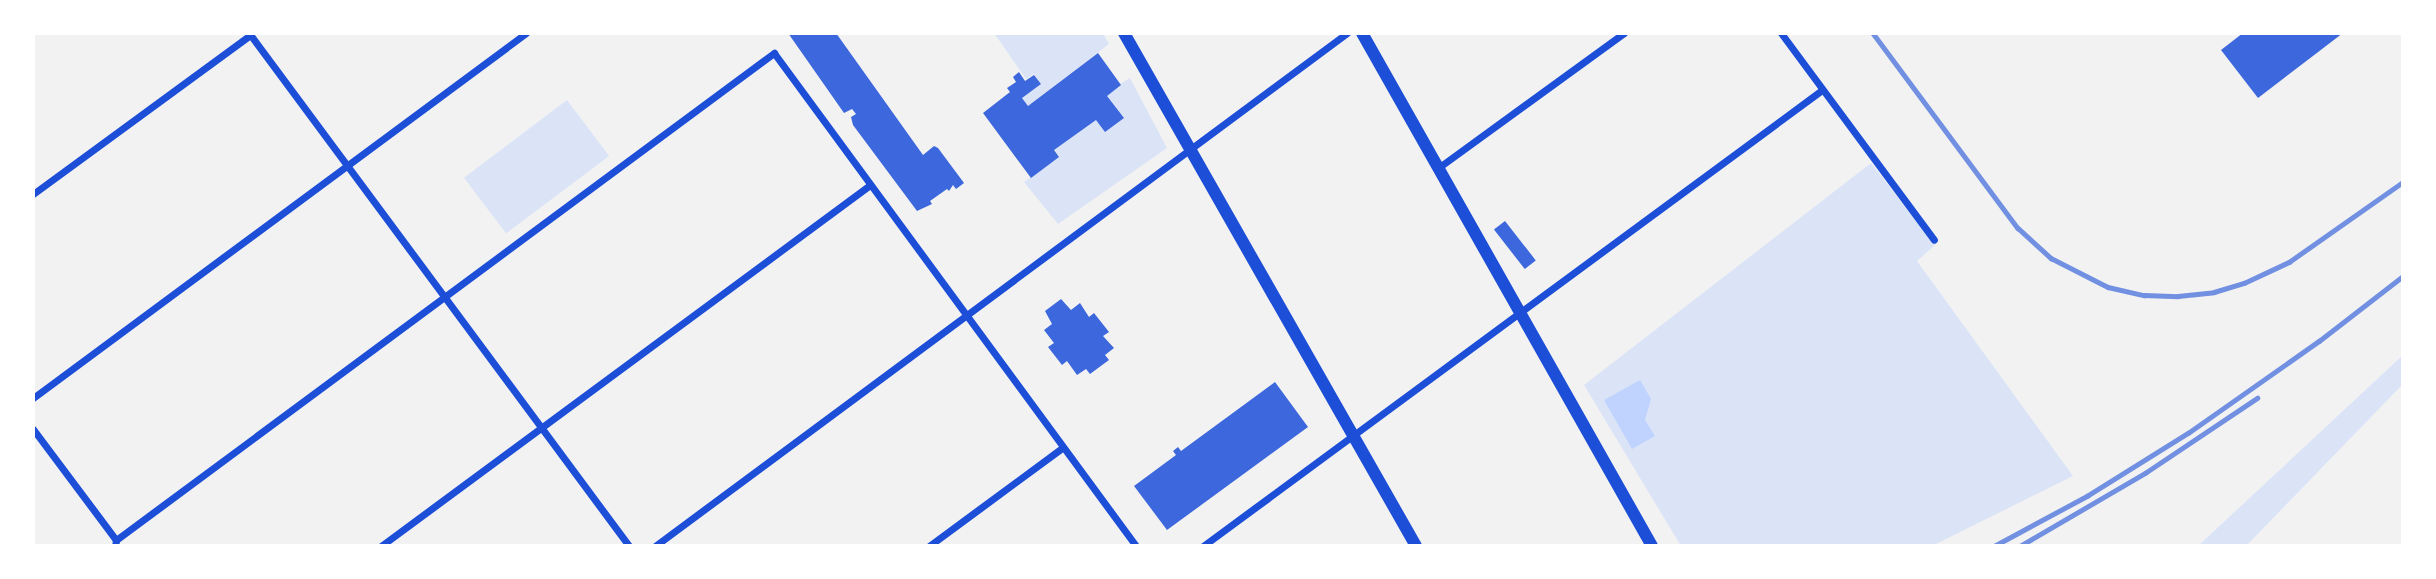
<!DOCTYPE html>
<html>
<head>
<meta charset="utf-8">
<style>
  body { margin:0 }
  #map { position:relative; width:2436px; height:579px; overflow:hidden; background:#f2f2f2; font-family:"Asap Condensed",sans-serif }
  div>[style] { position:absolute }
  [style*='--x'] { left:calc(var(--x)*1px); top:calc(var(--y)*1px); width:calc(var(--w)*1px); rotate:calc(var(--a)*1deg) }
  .green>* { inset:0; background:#dbe4f7; transform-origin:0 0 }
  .water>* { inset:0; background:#bfd3fe }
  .building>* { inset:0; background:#3d67dc; transform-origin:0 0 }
  .minor>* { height:7px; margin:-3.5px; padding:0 3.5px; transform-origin:3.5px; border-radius:3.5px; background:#1d4ed8 }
  .tertiary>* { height:12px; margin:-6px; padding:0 6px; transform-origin:6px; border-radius:6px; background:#1d4ed8 }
  .rail>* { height:4.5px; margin:-2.25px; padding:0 2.25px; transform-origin:2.25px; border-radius:2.25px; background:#7290e2 }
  span { translate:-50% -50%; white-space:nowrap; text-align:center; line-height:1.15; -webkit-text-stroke:5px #fff; paint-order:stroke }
  .frame { position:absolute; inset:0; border:35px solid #fff; pointer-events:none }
</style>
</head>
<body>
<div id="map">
  <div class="green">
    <div style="clip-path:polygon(994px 33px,1103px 33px,1109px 44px,1028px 106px,1021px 97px,1040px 83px,1034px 74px,1026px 79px)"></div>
    <div style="clip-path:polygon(1130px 78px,1167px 148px,1058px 224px,1024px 182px,1058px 156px,1053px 148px,1104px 93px)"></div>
    <div style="left:567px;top:100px;width:70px;height:129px;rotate:53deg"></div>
    <div style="clip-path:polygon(1871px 163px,1935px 245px,1917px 261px,2073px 476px,1932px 546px,1681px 546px,1584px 385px)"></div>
    <div style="clip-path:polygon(2403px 355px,2403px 384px,2246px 546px,2198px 546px)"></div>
  </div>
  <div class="water">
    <div style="clip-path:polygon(1640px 380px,1651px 399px,1645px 420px,1655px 436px,1632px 449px,1604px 400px)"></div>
  </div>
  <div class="building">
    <div style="clip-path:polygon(788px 33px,836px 33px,923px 155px,934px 146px,938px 148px,964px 183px,956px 189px,953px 185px,949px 191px,947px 189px,930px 201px,932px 204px,917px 211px,853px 125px,851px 117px,856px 114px,852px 109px,844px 113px)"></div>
    <div style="clip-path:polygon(2243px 33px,2343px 33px,2258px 98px,2221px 50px)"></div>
    <div style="clip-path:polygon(1098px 53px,1121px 85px,1107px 96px,1124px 118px,1105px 132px,1096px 120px,1054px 150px,1059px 157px,1031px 178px,983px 113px,1010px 92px,1007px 88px,1016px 82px,1013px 77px,1019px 72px,1025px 81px,1034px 75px,1041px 84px,1022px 98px,1028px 106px)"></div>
    <div style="left:1505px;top:221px;width:50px;height:14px;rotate:52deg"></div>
    <div style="clip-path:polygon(1061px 299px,1071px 310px,1080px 303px,1089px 317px,1094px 313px,1109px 332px,1103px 336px,1114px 348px,1105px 355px,1109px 360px,1090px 374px,1086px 369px,1077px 375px,1067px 361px,1062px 365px,1048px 347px,1054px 343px,1044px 330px,1052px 324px,1045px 311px)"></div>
    <div style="clip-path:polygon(1275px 382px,1308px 427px,1167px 530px,1134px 486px,1176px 455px,1173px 451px,1178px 447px,1181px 451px)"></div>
  </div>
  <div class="minor">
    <div style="--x:249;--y:33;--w:638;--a:53.47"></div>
    <div style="--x:1781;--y:33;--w:257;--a:53.5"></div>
    <div style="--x:1438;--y:168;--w:230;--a:-36"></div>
    <div style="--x:33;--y:194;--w:269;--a:-36.2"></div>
    <div style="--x:33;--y:398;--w:613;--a:-36.51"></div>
    <div style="--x:33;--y:429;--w:139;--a:53.2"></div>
    <div style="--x:116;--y:540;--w:6;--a:99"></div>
    <div style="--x:116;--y:540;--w:819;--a:-36.51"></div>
    <div style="--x:774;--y:53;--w:612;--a:53.71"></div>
    <div style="--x:381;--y:546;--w:608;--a:-36.44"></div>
    <div style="--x:655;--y:546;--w:861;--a:-36.55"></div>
    <div style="--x:929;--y:546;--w:165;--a:-36.4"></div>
    <div style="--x:1203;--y:546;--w:769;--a:-36.38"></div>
  </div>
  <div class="tertiary">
    <div style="--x:1124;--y:33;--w:590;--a:60.35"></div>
    <div style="--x:1362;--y:33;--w:589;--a:60.52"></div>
  </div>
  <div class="rail">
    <div style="--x:1873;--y:33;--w:243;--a:53.4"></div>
    <div style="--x:2018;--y:228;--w:45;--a:42.3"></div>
    <div style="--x:2051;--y:258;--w:64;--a:27"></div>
    <div style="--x:2108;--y:287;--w:37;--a:13"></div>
    <div style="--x:2144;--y:295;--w:34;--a:2"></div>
    <div style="--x:2178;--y:296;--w:36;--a:-6"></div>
    <div style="--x:2214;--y:292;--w:31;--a:-17"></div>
    <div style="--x:2244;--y:283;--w:50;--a:-25"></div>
    <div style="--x:2289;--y:262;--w:139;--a:-35.1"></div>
    <div style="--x:1994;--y:546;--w:106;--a:-28.3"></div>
    <div style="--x:2087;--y:496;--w:119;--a:-32"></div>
    <div style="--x:2188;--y:433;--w:160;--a:-35.1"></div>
    <div style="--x:2319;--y:341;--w:106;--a:-37.7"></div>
    <div style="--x:2020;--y:546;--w:145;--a:-30.3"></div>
    <div style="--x:2145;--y:473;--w:135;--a:-33.8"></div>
  </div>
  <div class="frame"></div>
</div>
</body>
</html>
